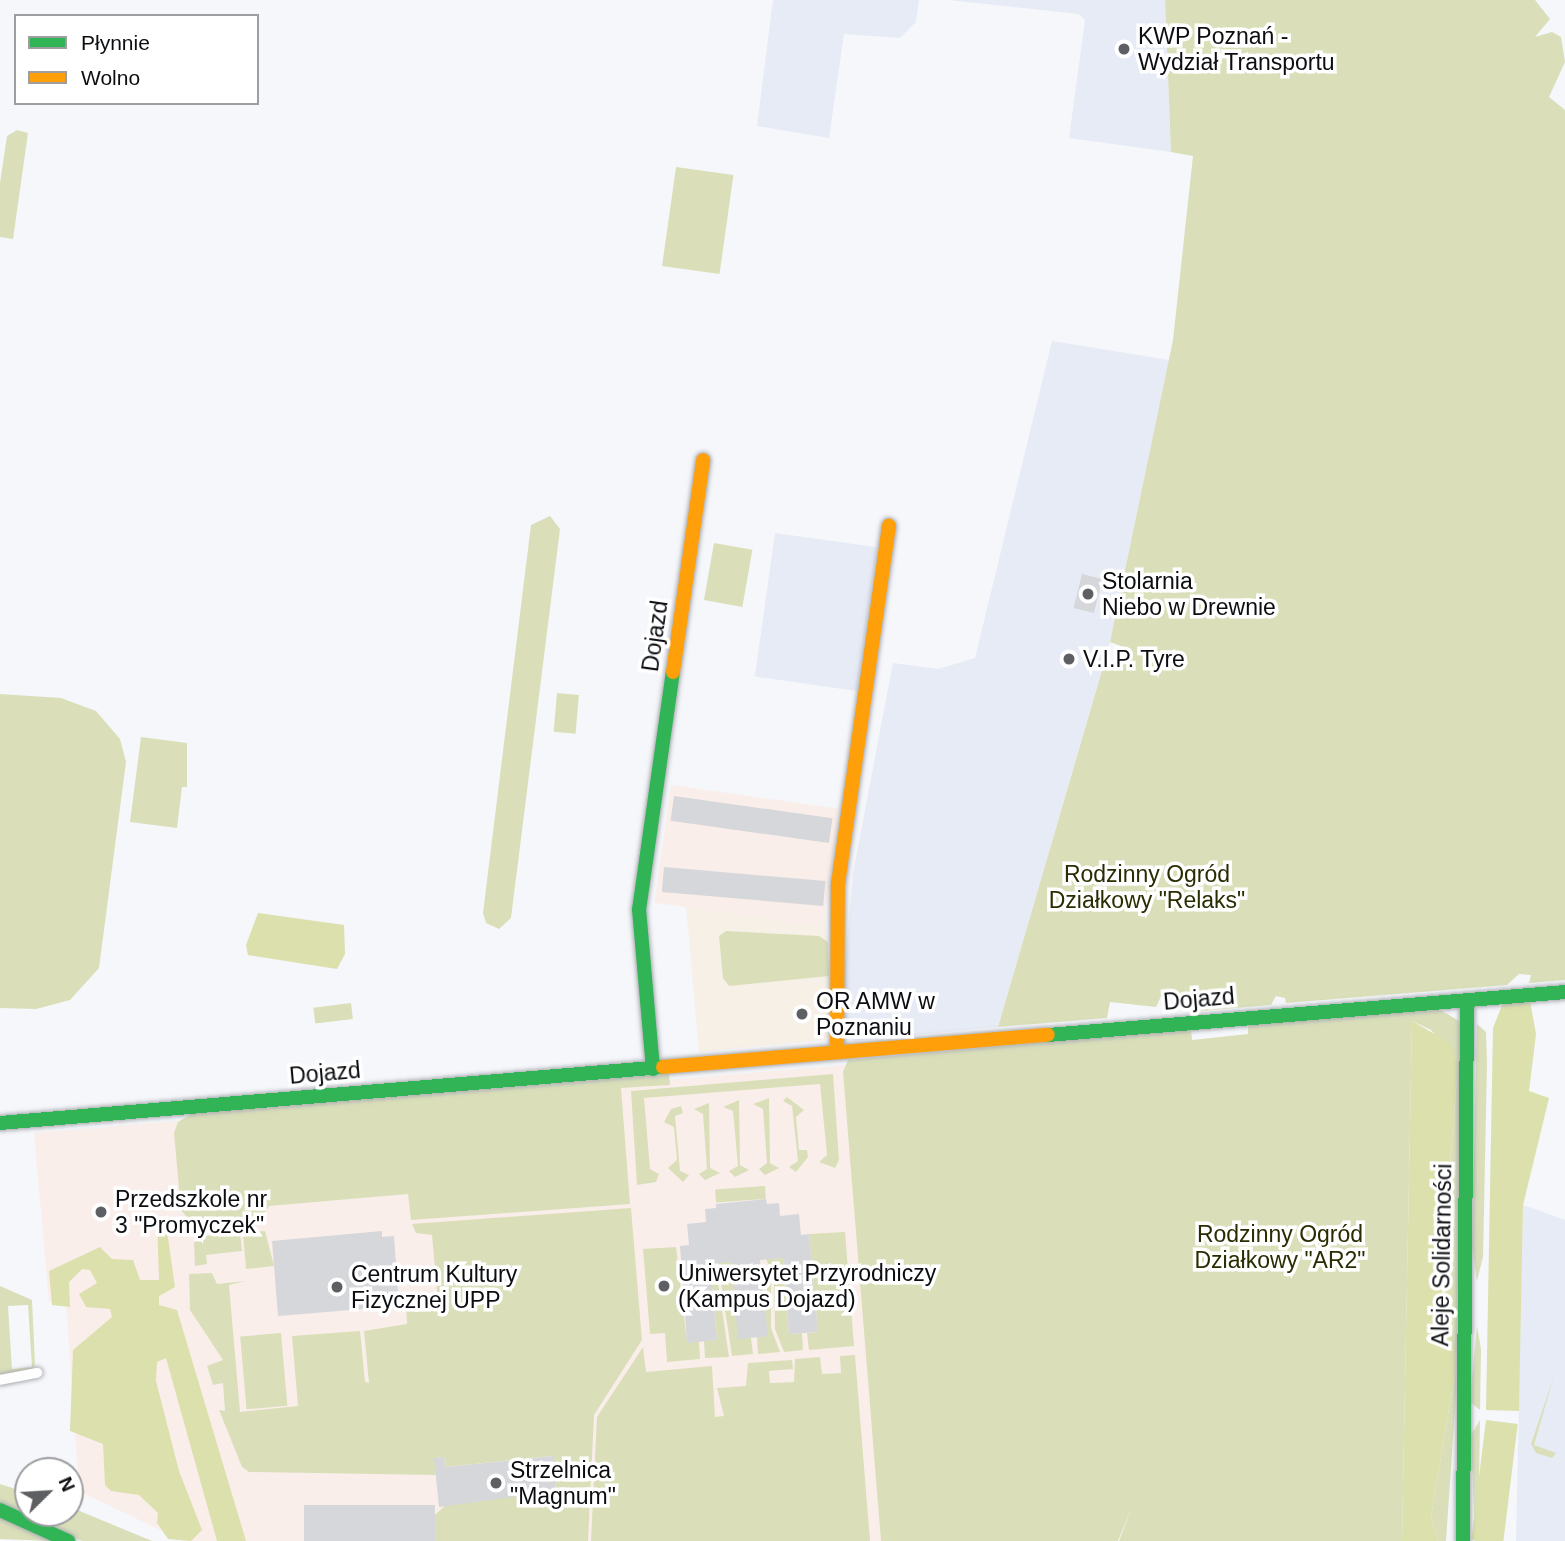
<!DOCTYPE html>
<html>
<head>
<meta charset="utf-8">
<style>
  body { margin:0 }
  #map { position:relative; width:1565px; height:1541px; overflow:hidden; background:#f5f7fb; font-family:Helvetica,sans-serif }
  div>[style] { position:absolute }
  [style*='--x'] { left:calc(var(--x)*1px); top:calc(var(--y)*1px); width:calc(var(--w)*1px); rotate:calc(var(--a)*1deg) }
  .commercial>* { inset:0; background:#f6f0e7 }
  .built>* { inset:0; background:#e7ebf6; transform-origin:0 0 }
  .education>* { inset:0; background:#faeeea; transform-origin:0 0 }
  .green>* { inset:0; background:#dadfba; transform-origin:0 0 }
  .forest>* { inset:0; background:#dbe0ac; transform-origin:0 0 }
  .building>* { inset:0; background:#d5d7da; transform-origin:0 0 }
  .roads { filter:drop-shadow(0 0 2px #abadb1) drop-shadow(0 0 2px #abadb1) }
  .street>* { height:10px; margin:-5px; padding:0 5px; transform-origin:5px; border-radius:5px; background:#fefefe }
  .fast>* { height:14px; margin:-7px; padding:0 7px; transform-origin:7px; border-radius:7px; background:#30b455 }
  .slow>* { height:14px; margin:-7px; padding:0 7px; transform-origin:7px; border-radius:7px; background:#ff9f0a }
  .dots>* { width:19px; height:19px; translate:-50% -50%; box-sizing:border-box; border:4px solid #fff; border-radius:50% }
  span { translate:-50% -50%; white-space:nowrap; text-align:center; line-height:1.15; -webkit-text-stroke:7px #fff; paint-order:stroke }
  .poi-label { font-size:23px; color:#0b0d10 }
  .left { translate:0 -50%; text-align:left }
  .street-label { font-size:23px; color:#0b0d10 }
  .park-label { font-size:23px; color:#2a2c01 }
  .legend { position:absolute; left:14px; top:14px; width:245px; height:91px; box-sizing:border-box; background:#fff; border:2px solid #9d9e9f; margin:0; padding:9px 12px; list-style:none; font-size:21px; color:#0b0d10 }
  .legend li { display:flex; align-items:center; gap:14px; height:35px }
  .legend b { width:35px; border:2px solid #9d9e9f }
  .north { position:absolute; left:14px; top:1457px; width:70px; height:70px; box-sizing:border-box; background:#fff; border:2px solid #9d9e9f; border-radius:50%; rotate:66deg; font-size:19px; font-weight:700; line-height:28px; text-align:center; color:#0b0d10 }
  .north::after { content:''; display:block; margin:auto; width:24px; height:32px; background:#5d5f62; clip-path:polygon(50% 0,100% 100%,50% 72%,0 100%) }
</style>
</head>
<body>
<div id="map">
  <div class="commercial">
    <div style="clip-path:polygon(686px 905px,825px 915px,833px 1025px,826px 1040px,699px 1052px)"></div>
  </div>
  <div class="built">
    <div style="clip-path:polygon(773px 0,919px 0,916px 22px,900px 38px,844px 34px,829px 138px,757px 126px)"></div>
    <div style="clip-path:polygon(948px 0,1165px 0,1171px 152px,1069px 138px,1085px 20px,1079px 14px)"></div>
    <div style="clip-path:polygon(1052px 341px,1169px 360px,1110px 642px,998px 1027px,853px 1041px,845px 1029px,842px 1002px,853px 873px,893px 663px,938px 669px,975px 658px)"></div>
    <div style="left:775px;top:533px;width:103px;height:145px;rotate:8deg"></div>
    <div style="clip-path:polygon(1523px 1205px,1565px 1220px,1565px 1541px,1516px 1541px)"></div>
  </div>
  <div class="education">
    <div style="left:671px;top:785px;width:170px;height:119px;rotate:8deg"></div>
    <div style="clip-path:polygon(1191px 1036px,1107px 1541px,183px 1541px,79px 1491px,66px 1301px,49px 1302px,34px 1133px)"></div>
  </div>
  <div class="green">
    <div style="clip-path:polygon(1165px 0,1535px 0,1550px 19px,1535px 37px,1552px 32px,1561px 37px,1565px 62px,1549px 97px,1565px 110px,1565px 980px,1529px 983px,1531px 975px,1519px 974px,1507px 985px,1286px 1003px,1285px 998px,1276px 996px,1271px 1005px,1201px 1011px,1198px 1006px,1182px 1006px,1183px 997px,1164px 990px,1156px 1007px,1110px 1002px,1107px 1018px,998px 1027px,1105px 660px,1117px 663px,1121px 646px,1110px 642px,1173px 340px,1193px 156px,1171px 152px)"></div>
    <div style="clip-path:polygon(17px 130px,28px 133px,13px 239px,0 237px,0 183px,7px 136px)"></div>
    <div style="left:676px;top:167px;width:58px;height:100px;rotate:8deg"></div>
    <div style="clip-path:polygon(550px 516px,560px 529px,511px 918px,499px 929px,486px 923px,483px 913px,531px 525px)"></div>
    <div style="left:714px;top:543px;width:39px;height:58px;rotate:10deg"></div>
    <div style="left:557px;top:693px;width:22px;height:39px;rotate:5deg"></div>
    <div style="clip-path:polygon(0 694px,61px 698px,96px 711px,120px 739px,126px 762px,99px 968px,70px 1000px,36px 1009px,0 1008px)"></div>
    <div style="clip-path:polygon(141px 737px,187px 743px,187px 787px,182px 787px,177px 828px,130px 822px)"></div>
    <div style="clip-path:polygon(726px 931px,819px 936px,828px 942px,829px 976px,729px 986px,723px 978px,719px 936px)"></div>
    <div style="left:351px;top:1003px;width:16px;height:38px;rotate:83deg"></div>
    <div style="clip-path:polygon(1439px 1009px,1459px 1021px,1462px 1035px,1456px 1394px,1446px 1541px,1438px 1541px,1431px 1516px,1456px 1367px,1447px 1203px,1458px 1062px,1431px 1030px,1412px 1021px,1402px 1541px,1119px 1541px,1133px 1504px,1118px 1541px,881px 1541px,843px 1072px,848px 1060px,1191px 1029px,1192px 1040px,1248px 1034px,1248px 1025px)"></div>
    <div style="clip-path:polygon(1477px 1024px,1486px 1032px,1487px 1063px,1483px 1257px,1477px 1281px,1472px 1247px)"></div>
    <div style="clip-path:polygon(669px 1074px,670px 1085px,621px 1088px,630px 1204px,411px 1220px,408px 1194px,269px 1206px,263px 1216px,206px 1221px,190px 1221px,181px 1210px,174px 1133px,178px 1122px,191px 1114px)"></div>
    <div style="clip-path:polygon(833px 1074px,839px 1160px,835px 1168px,819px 1162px,827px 1155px,820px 1084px,644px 1098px,650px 1169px,659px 1174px,656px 1182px,637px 1185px,631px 1091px)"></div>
    <div style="clip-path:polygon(787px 1097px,804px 1110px,796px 1117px,799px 1150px,807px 1150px,808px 1157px,796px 1172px,789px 1167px,798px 1161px,792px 1106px,783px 1101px)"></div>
    <div style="clip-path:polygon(769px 1098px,770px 1163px,779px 1168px,765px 1175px,759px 1169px,767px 1163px,763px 1109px,753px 1104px)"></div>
    <div style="clip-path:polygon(739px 1100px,740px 1165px,749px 1170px,735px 1177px,729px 1171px,738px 1166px,733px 1111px,723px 1107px)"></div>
    <div style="clip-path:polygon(709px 1103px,710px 1168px,720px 1173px,705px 1180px,699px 1174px,707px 1169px,703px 1114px,694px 1109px)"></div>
    <div style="clip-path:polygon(681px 1106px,683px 1113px,675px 1116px,680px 1171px,689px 1175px,683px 1182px,668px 1168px,677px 1160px,674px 1127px,664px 1122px,671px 1109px)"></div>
    <div style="left:765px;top:1186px;width:13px;height:50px;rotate:86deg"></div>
    <div style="clip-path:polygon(631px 1208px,642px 1340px,594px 1415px,588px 1541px,435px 1541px,435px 1515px,449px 1502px,556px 1491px,552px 1456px,445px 1467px,444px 1457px,435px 1458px,436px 1475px,249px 1472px,242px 1467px,219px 1410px,225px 1411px,223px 1383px,213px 1385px,207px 1366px,223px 1360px,190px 1310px,189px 1274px,212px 1273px,217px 1284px,246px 1281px,229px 1285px,240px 1412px,298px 1406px,292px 1336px,360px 1331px,365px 1382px,369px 1383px,364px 1331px,407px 1324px,406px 1305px,438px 1302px,432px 1235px,416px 1233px,412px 1224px)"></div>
    <div style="clip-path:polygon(265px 1231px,274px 1266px,246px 1269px,243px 1233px)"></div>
    <div style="clip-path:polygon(845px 1232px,854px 1346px,809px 1350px,807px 1333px,818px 1332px,809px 1234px)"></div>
    <div style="clip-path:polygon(240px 1233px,242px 1251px,206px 1255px,207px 1264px,195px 1266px,194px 1243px,201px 1236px)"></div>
    <div style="clip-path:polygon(676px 1247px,687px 1342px,699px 1342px,700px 1359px,667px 1362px,665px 1333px,650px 1334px,643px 1249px)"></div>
    <div style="clip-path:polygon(783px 1258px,789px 1334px,802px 1333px,803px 1350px,784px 1352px,775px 1329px,774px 1277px,766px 1259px)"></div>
    <div style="clip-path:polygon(731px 1262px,751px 1338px,753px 1354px,732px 1356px,718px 1263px)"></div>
    <div style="clip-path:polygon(715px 1263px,729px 1357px,705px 1358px,704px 1341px,717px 1340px,710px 1264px)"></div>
    <div style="clip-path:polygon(762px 1270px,771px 1275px,771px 1328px,780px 1352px,758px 1354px,757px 1337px,767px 1336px)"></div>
    <div style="clip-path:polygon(evenodd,0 1286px,32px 1300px,35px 1365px,29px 1372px,0 1374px,0 1286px,28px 1305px,32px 1367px,12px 1369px,8px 1306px,28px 1305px)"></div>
    <div style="clip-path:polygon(1477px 1326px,1481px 1349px,1480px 1410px,1470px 1402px)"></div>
    <div style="left:281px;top:1333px;width:73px;height:41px;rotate:85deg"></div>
    <div style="clip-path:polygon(643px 1347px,646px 1372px,712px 1366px,715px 1417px,724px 1416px,717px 1388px,746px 1386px,748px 1363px,792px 1360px,793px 1369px,769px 1371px,770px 1383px,794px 1382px,795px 1359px,820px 1357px,822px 1374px,841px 1373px,840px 1356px,855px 1355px,870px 1541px,591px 1541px,597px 1417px)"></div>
    <div style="clip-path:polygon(1554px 1376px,1534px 1445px,1556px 1453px,1552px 1458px,1536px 1453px,1531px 1444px)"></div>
    <div style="clip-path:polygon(1480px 1420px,1478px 1541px,1475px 1541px,1471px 1435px)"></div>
    <div style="clip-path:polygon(0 1484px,28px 1493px,28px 1513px,70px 1513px,70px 1507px,152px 1541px,82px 1541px,0 1503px)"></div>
    <div style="clip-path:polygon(0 1517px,52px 1541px,0 1539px)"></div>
  </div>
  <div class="forest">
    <div style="clip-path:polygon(258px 913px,344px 925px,345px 954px,337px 969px,248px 955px,246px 945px)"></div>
    <div style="clip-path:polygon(1530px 1001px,1536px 1034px,1529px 1091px,1549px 1098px,1523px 1205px,1519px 1411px,1486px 1410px,1493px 1028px,1503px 1003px)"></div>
    <div style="clip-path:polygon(1412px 1021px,1450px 1043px,1458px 1062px,1447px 1203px,1456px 1367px,1431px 1516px,1438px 1541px,1402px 1541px)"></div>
    <div style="clip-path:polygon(157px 1220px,166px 1224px,175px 1287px,159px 1296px,159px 1305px,177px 1310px,246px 1541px,217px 1541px,166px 1358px,157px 1362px,156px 1381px,179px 1471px,202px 1530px,191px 1541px,168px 1539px,157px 1523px,158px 1513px,139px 1495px,111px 1491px,105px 1485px,103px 1444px,70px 1431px,73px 1350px,112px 1317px,110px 1309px,86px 1307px,79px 1294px,97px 1283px,90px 1270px,82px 1269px,69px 1282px,70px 1307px,52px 1305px,49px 1271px,100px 1247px,112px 1259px,133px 1260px,140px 1280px,159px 1280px)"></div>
    <div style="left:1486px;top:1420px;width:32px;height:121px;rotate:7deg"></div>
  </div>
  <div class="building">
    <div style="left:1082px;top:574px;width:21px;height:35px;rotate:14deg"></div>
    <div style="left:674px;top:796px;width:160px;height:25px;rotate:8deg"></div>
    <div style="left:664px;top:867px;width:162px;height:25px;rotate:5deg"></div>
    <div style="clip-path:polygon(766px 1199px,767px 1204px,779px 1203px,780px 1216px,799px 1214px,801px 1235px,809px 1234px,818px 1332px,789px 1334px,783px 1258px,760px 1260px,768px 1336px,738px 1339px,731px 1262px,710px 1264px,717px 1340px,687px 1343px,680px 1246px,689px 1245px,687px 1224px,706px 1222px,705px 1209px,716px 1208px,716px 1204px)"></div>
    <div style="clip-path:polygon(382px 1231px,382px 1237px,394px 1236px,399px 1306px,278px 1316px,272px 1241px)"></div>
    <div style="clip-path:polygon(553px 1456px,556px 1491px,439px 1507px,434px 1458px,444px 1457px,445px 1467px)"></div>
    <div style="left:304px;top:1505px;width:131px;height:36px"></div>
  </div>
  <div class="roads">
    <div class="street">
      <div style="--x:0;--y:1380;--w:38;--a:-11"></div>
    </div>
    <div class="fast">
      <div style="--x:1048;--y:1035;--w:519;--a:-4.75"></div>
      <div style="--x:653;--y:1069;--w:160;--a:-95"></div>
      <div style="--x:639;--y:910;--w:240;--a:-81.9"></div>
      <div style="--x:0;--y:1123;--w:665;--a:-4.83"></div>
      <div style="--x:0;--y:1510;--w:75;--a:24.5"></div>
      <div style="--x:1463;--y:1541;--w:541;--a:-89.58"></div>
    </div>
    <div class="slow">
      <div style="--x:673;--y:672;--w:214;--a:-81.9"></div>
      <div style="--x:837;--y:1052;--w:168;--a:-89.7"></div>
      <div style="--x:838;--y:884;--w:362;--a:-81.9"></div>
      <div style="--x:663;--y:1067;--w:386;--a:-4.8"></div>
    </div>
  </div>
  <div class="dots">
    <div style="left:1124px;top:49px;background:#5d5f62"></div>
    <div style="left:1088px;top:594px;background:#5d5f62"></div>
    <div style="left:1069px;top:659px;background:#5d5f62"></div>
    <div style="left:802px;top:1014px;background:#5d5f62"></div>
    <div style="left:101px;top:1212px;background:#5d5f62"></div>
    <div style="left:664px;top:1286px;background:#5d5f62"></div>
    <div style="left:337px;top:1287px;background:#5d5f62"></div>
    <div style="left:496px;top:1483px;background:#5d5f62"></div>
  </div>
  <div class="poi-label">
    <span class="left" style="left:1138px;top:49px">KWP Poznań -<br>Wydział Transportu</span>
    <span class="left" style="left:1102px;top:594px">Stolarnia<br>Niebo w Drewnie</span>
    <span class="left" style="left:1083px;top:659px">V.I.P. Tyre</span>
    <span class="left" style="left:816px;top:1014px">OR AMW w<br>Poznaniu</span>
    <span class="left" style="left:115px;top:1212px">Przedszkole nr<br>3 "Promyczek"</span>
    <span class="left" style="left:678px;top:1286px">Uniwersytet Przyrodniczy<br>(Kampus Dojazd)</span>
    <span class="left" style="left:351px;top:1287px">Centrum Kultury<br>Fizycznej UPP</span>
    <span class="left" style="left:510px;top:1483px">Strzelnica<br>"Magnum"</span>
  </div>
  <div class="street-label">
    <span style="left:655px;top:636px;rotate:-82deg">Dojazd</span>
    <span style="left:1199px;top:999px;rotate:-5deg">Dojazd</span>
    <span style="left:325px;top:1073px;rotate:-5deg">Dojazd</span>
    <span style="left:1442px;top:1255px;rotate:-89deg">Aleje Solidarności</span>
  </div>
  <div class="park-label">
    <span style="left:1147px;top:887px">Rodzinny Ogród<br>Działkowy "Relaks"</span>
    <span style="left:1280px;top:1247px">Rodzinny Ogród<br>Działkowy "AR2"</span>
  </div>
  <ul class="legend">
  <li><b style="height:9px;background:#30b455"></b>Płynnie</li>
  <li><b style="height:9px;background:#ff9f0a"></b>Wolno</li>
  </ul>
  <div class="north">N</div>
</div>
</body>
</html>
